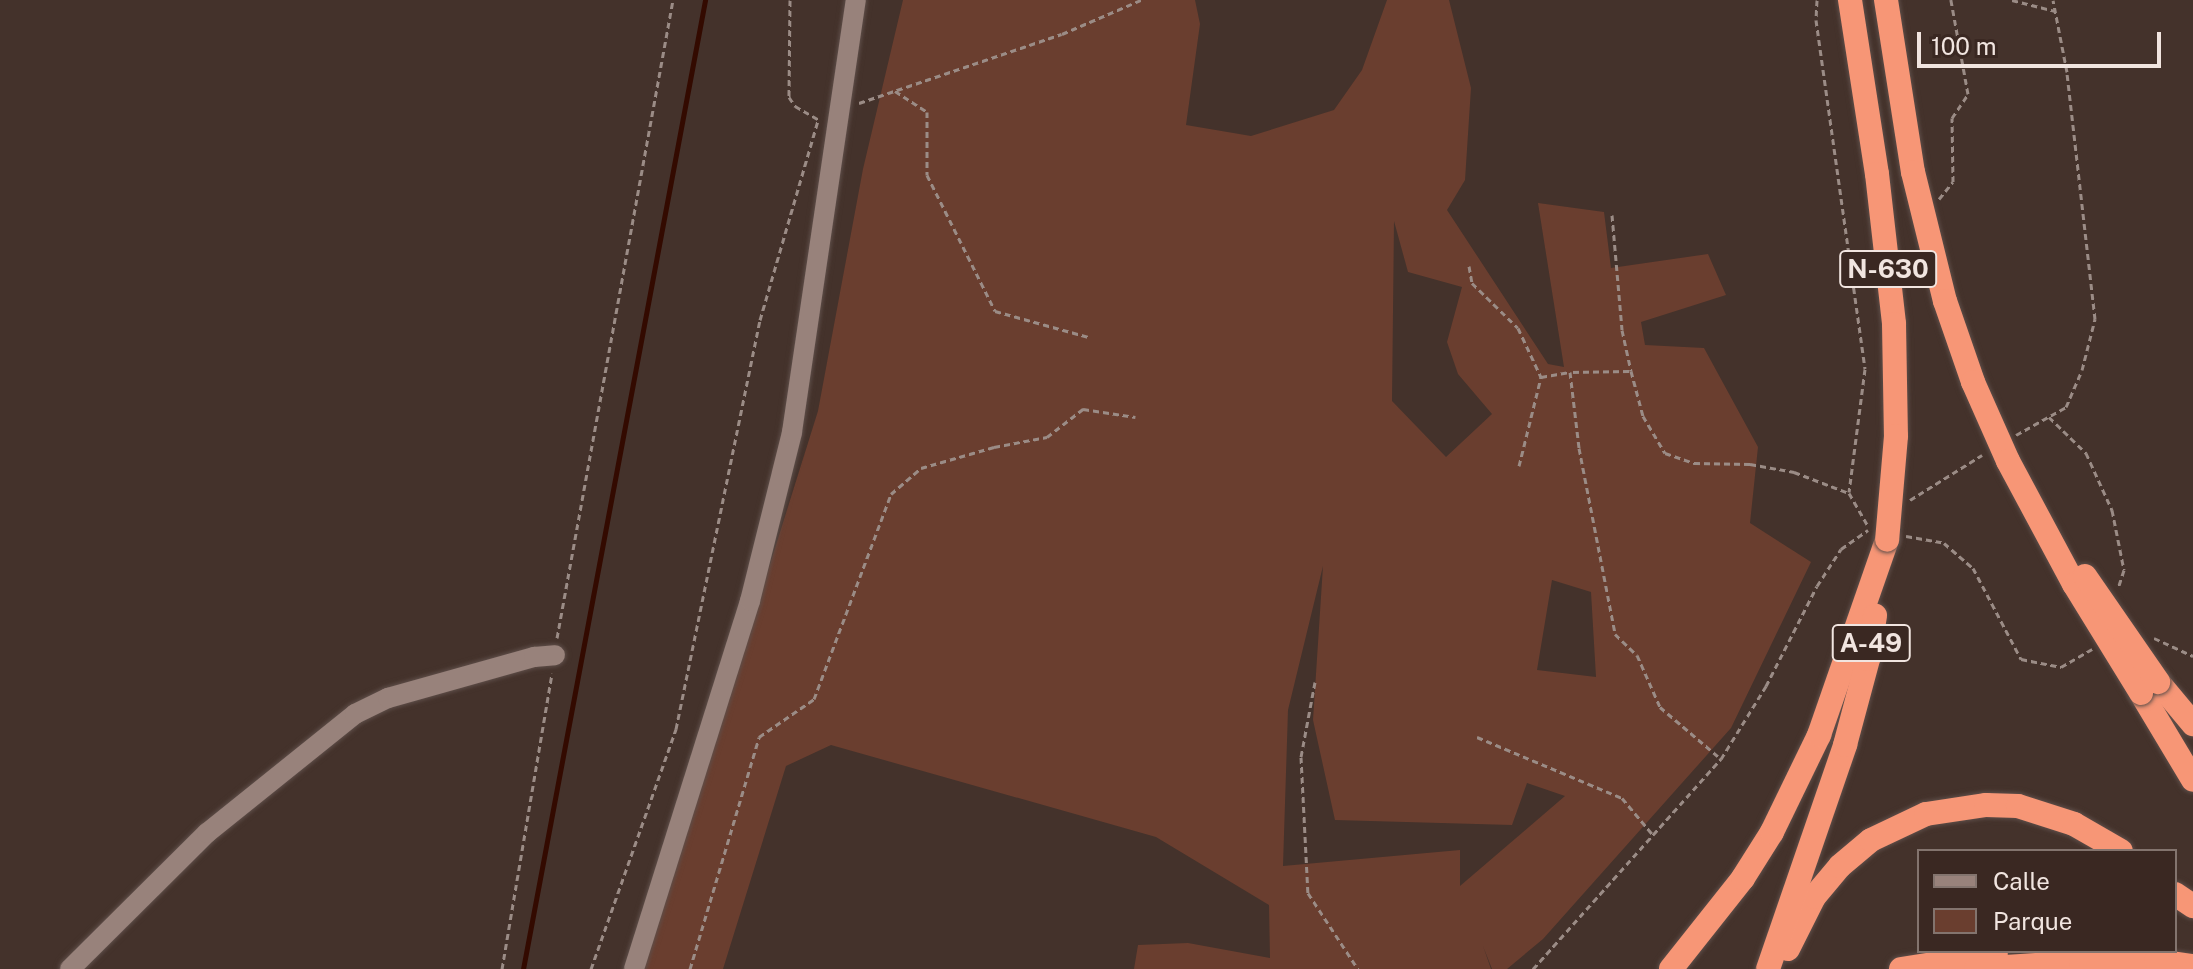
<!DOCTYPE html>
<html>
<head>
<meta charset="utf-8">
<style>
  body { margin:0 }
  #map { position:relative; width:2193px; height:969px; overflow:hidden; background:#44322b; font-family:"Public Sans",sans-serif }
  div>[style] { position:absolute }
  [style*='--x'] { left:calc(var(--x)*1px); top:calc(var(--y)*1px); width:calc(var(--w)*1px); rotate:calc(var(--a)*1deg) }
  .green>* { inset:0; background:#6a3e2f }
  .stream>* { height:5px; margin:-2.5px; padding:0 2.5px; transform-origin:2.5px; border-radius:2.5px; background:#330a00 }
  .path>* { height:3px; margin-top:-1.5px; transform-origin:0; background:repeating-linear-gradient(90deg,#9b8c86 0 6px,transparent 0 10px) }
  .roads { filter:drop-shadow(0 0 2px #5e4e49) drop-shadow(0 0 2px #5e4e49) }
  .minor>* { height:20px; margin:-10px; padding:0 10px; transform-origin:10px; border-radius:10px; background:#98827b }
  .highway>* { height:24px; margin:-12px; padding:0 12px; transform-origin:12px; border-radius:12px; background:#f79676 }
  .bridges { filter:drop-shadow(0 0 2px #5e4e49) drop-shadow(0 0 2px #5e4e49) }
  .highway-bridge>* { height:24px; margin:-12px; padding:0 12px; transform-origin:12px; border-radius:12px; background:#f79676 }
  span { translate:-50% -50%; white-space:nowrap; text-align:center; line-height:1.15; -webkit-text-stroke:6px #3a2822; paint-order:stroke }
  .shield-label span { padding:2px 6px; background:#3a2822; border:2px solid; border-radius:6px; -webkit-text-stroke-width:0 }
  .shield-label { font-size:26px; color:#f1e5e0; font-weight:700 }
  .legend { position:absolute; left:1917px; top:849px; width:260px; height:104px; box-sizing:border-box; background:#3a2822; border:2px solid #83746e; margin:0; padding:10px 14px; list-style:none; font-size:24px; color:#f1e5e0 }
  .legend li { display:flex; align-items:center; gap:16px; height:40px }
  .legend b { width:40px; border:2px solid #83746e }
  .scale { position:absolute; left:1917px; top:32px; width:244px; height:36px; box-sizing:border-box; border:4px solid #f1e5e0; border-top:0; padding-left:10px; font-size:24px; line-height:28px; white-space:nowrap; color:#f1e5e0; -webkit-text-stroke:6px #3a2822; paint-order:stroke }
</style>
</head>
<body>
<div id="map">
  <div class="green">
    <div style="clip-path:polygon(evenodd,903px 0,1195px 0,1200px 24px,1186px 125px,1251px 136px,1334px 110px,1362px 70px,1387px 0,1449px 0,1471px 88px,1465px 180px,1447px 210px,1548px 364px,1564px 367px,1538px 203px,1604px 212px,1611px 268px,1708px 254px,1726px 295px,1641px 322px,1645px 345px,1704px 348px,1758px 447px,1750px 523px,1811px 562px,1731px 728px,1543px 939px,1507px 969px,1492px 969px,1483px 946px,1491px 969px,1134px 969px,1138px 945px,1188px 943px,1270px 958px,1269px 905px,1156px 837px,831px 745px,786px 766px,723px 969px,643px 969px,818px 411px,863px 169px,903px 0,1394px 221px,1408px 272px,1462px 287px,1447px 342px,1458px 374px,1492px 414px,1446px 457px,1392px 401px,1394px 221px,903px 0,1323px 566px,1313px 720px,1335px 820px,1512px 825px,1527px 783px,1565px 796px,1460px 886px,1460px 850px,1283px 866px,1288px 710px,1323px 566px,903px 0,1552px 580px,1591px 592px,1596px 677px,1537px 670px,1552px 580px)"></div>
  </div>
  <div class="stream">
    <div style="--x:523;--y:969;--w:986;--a:-79.36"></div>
  </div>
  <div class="path">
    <div style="--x:790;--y:0;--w:97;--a:90.6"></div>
    <div style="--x:789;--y:97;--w:11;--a:56"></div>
    <div style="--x:795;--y:106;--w:28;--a:30"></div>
    <div style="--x:1817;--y:0;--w:20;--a:93"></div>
    <div style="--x:1816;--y:20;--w:352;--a:82"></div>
    <div style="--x:1865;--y:369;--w:124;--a:97.4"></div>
    <div style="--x:2012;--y:0;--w:44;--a:14.3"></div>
    <div style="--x:895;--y:91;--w:38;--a:33"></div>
    <div style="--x:927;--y:112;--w:63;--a:90"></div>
    <div style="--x:927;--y:175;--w:152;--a:63.4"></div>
    <div style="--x:995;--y:311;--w:98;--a:15.5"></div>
    <div style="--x:859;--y:103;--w:214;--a:-18.8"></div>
    <div style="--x:1062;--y:34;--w:86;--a:-23.3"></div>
    <div style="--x:1939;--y:199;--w:22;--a:-51"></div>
    <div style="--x:1953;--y:182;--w:64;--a:-90.9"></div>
    <div style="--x:1952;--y:118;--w:29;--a:-56"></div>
    <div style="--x:1968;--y:94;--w:96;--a:-100.3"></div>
    <div style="--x:1612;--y:215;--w:115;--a:85"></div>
    <div style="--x:1622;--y:330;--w:42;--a:77.6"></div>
    <div style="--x:1631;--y:371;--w:47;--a:75.1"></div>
    <div style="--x:1643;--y:416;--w:43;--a:59.3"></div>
    <div style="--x:1665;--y:453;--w:31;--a:19"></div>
    <div style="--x:1694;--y:463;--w:56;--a:1"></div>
    <div style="--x:1750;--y:464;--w:45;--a:10.3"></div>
    <div style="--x:1794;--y:472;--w:59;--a:20.9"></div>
    <div style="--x:1849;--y:493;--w:38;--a:60"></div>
    <div style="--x:1469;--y:266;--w:17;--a:80"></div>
    <div style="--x:1472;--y:283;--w:64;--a:44.4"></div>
    <div style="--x:1518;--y:328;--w:54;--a:64.9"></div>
    <div style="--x:1854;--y:282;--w:16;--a:-40"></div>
    <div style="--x:1629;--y:371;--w:59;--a:179"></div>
    <div style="--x:1570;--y:372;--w:77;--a:83.2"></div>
    <div style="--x:1579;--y:448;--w:189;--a:79"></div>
    <div style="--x:1615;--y:634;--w:30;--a:44"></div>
    <div style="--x:1637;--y:655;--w:57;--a:66.1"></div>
    <div style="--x:1660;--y:707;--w:80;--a:40.4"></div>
    <div style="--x:2049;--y:417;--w:52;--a:44.2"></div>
    <div style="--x:2086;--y:453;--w:63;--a:65.5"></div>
    <div style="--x:2112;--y:510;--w:61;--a:78.7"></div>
    <div style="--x:2124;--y:570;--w:19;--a:108"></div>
    <div style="--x:2016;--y:435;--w:57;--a:-29.2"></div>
    <div style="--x:2066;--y:407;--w:40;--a:-66.6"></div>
    <div style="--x:2082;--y:370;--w:53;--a:-75.7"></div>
    <div style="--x:2095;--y:319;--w:249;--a:-96.5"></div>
    <div style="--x:2067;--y:72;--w:73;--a:-101"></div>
    <div style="--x:1519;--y:466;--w:92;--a:-76.1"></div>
    <div style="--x:1541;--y:377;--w:29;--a:-10"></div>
    <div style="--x:1910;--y:500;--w:85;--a:-32"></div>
    <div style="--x:1906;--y:536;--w:39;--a:10"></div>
    <div style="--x:1944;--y:543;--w:38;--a:41"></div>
    <div style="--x:1973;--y:568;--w:103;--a:62.2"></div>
    <div style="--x:2021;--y:659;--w:41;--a:11.3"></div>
    <div style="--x:2061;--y:667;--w:36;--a:-30"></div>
    <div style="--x:557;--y:638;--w:648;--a:-79.7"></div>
    <div style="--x:2154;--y:638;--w:43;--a:24.8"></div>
    <div style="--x:1315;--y:682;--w:76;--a:100.6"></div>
    <div style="--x:1301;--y:757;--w:136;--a:87.1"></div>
    <div style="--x:1308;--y:893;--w:91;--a:56.7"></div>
    <div style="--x:1477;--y:737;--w:157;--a:22.8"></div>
    <div style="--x:1622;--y:798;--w:48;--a:50"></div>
    <div style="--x:502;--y:969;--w:300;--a:-80.4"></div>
    <div style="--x:591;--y:969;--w:255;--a:-70.5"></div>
    <div style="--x:676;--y:729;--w:418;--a:-78.4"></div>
    <div style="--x:760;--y:320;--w:208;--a:-73.8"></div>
    <div style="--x:690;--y:969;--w:242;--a:-73.4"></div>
    <div style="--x:759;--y:737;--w:67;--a:-34.6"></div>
    <div style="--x:814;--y:699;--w:219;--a:-69.4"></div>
    <div style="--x:891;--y:494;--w:40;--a:-41"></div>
    <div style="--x:921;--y:468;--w:76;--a:-16"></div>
    <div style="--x:994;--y:447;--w:54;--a:-10.7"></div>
    <div style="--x:1047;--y:437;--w:46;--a:-37.9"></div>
    <div style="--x:1083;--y:409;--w:53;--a:8.7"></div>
    <div style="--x:1533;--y:969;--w:282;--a:-48.2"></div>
    <div style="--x:1721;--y:759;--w:86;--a:-58.3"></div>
    <div style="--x:1766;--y:686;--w:112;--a:-63"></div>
    <div style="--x:1817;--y:586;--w:44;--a:-57"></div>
    <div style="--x:1841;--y:549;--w:33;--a:-35"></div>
  </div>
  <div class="roads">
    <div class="minor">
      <div style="--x:70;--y:969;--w:193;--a:-44.8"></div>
      <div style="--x:207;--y:833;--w:190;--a:-38.8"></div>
      <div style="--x:355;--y:714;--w:37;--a:-26"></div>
      <div style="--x:388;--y:698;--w:152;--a:-15.7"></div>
      <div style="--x:534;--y:657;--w:21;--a:-5"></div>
      <div style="--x:634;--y:969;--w:386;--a:-72.5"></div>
      <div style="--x:750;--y:601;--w:174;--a:-76"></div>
      <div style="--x:792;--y:432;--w:437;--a:-81.6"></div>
    </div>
    <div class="highway">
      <div style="--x:2158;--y:682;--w:55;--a:50.2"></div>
      <div style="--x:2141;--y:693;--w:101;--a:59.1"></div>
      <div style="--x:2175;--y:894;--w:22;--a:34"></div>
      <div style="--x:1788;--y:949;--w:58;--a:-63.4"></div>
      <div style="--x:1814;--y:897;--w:40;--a:-50"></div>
      <div style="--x:1840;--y:866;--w:40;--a:-40"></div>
      <div style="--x:1871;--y:840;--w:61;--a:-25.3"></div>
      <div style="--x:1926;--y:814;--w:61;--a:-8.5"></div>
      <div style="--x:1986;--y:805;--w:32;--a:2"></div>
      <div style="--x:2018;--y:806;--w:59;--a:17.8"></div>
      <div style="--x:2074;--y:824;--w:54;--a:29.9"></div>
      <div style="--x:1671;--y:969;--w:116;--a:-51.6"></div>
      <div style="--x:1743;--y:878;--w:54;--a:-57.8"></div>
      <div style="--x:1772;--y:832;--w:108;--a:-64.1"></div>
      <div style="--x:1819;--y:735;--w:207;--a:-70.8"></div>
      <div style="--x:1768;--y:969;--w:237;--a:-71"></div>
      <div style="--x:1845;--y:745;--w:89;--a:-75"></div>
      <div style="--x:1868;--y:659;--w:44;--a:-80.8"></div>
      <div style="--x:1901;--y:969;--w:96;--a:-9"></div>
      <div style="--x:1976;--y:969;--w:105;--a:-3.8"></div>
      <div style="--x:2081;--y:962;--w:75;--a:-0.8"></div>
      <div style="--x:2156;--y:961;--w:37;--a:8"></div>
    </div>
  </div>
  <div class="bridges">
    <div class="highway-bridge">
      <div style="--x:1850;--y:0;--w:176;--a:81.2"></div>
      <div style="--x:1877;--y:174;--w:151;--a:83.5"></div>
      <div style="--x:1894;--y:324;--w:112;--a:89"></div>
      <div style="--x:1896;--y:436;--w:104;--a:94.9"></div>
      <div style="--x:1886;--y:0;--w:174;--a:81.1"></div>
      <div style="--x:1913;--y:172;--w:133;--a:76.1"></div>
      <div style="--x:1945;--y:301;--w:86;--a:70.9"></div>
      <div style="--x:1973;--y:382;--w:86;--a:66.1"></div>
      <div style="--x:2008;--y:461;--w:140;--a:61.8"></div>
      <div style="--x:2074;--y:584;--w:128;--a:58.4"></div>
      <div style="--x:2085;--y:576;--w:129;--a:55.4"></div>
    </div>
  </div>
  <div class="shield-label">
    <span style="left:1888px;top:269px">N-630</span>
    <span style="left:1871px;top:643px">A-49</span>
  </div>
  <ul class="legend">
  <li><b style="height:10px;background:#98827b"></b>Calle</li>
  <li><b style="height:22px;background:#6a3e2f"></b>Parque</li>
  </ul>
  <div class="scale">100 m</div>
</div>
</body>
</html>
